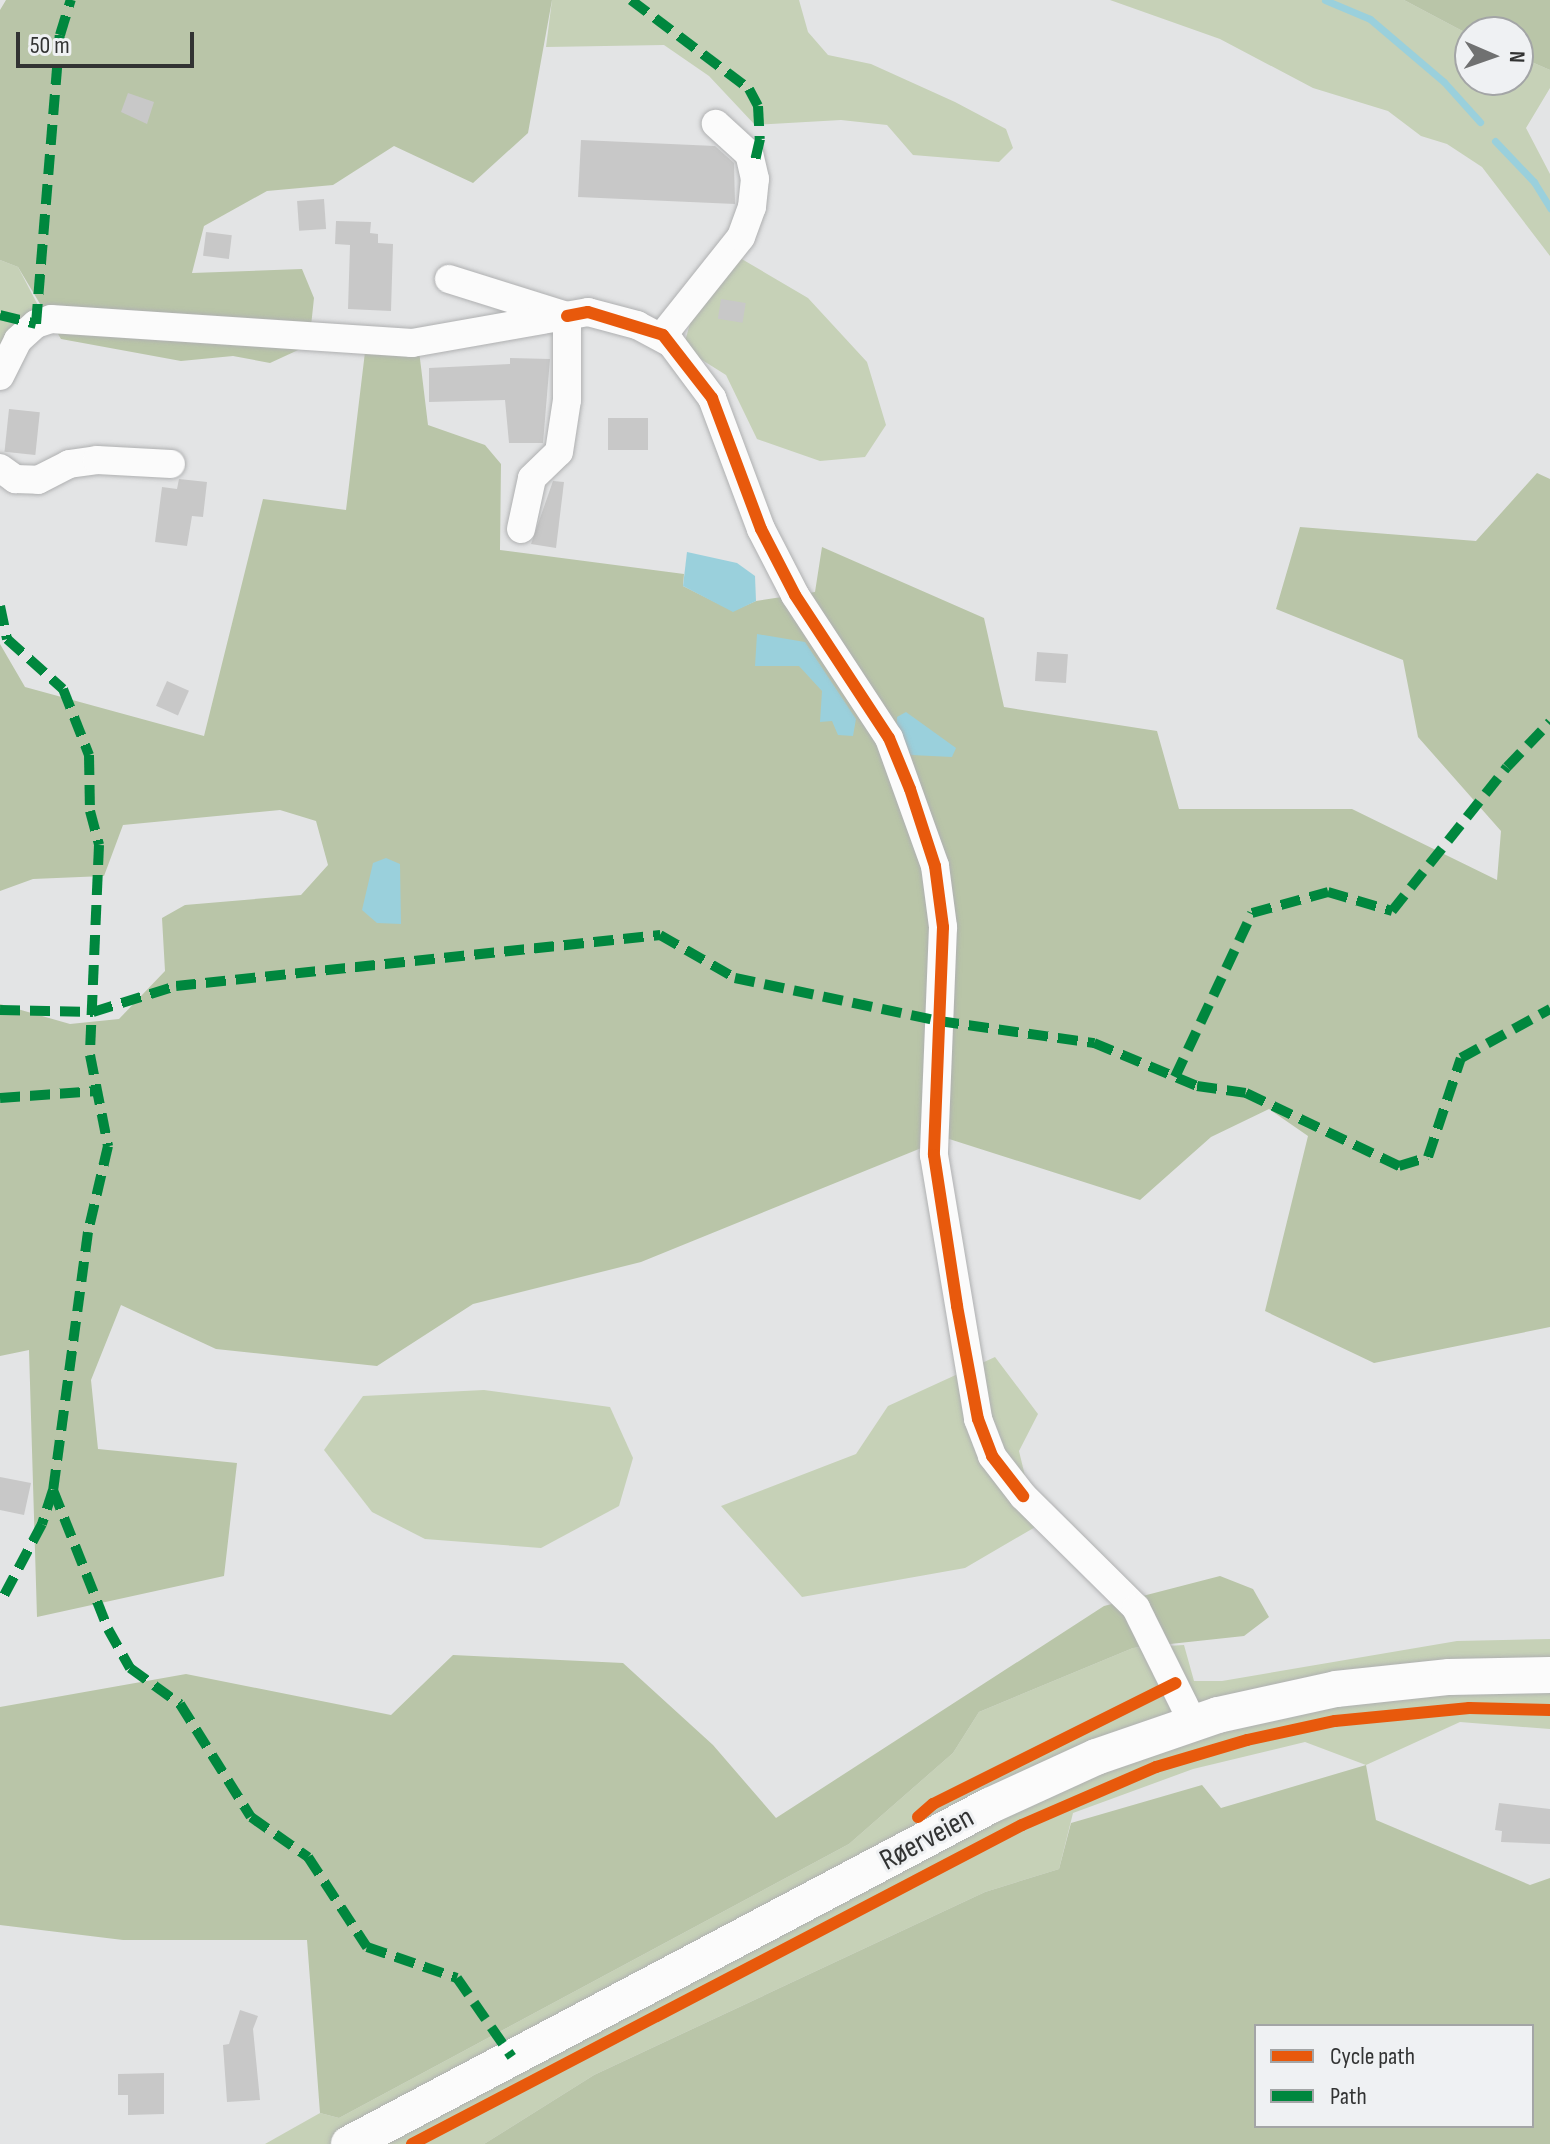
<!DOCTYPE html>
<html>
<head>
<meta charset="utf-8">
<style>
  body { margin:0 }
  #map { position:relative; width:1550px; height:2144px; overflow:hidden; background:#e3e4e5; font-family:"Sofia Sans Condensed",sans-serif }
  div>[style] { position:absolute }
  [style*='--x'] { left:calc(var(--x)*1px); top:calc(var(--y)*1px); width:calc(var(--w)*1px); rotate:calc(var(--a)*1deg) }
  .green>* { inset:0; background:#c6d1b7 }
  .forest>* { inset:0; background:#b9c5a8 }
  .water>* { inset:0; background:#9ad0dc }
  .stream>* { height:7px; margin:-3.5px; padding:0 3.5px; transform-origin:3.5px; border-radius:3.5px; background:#9ad0dc }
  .building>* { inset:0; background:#c8c8c8; transform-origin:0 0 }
  .roads { filter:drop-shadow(0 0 2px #afb0b1) drop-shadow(0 0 2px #afb0b1) }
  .minor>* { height:28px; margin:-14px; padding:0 14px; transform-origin:14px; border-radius:14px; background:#fbfbfb }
  .major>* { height:36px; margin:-18px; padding:0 18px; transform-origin:18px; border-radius:18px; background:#fbfbfb }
  .quiet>* { height:10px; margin-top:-5px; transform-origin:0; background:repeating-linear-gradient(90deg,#00873e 0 20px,transparent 0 30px) }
  .cycleway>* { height:12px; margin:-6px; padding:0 6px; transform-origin:6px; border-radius:6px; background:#e8590c }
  span { translate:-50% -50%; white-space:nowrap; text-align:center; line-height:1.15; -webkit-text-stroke:6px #eff1f3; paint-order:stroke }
  .street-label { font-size:30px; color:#323333 }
  .legend { position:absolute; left:1254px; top:2024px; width:280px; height:104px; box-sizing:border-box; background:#eff1f3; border:2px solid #a3a5a6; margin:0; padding:10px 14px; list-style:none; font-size:24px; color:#323333 }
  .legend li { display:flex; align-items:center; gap:16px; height:40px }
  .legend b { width:40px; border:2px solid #a3a5a6 }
  .north { position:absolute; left:1454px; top:16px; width:80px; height:80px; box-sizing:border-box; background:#eff1f3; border:2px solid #a3a5a6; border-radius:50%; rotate:92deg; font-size:22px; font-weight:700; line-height:32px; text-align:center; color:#323333 }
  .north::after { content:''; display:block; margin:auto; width:28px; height:36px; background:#707171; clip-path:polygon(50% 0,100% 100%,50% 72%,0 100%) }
  .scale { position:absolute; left:16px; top:32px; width:178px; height:36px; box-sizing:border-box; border:4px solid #323333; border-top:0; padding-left:10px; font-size:24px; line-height:28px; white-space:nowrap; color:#323333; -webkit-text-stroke:6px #eff1f3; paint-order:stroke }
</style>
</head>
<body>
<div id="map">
  <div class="green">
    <div style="clip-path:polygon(552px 0,799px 0,808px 32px,828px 55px,871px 64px,955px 102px,1006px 129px,1013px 148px,999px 162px,913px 155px,887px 125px,841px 120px,755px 125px,709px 76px,664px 45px,546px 47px)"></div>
    <div style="clip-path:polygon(1110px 0,1404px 0,1470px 35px,1470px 80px,1518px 80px,1518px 56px,1550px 70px,1550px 88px,1526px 128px,1550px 174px,1550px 256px,1482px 167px,1447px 144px,1421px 136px,1388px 111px,1313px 88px,1220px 39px)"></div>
    <div style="clip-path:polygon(740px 258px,808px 298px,867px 362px,886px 425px,865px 457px,820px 461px,757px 439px,726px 375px,683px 348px,696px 303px)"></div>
    <div style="clip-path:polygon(0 260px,18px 267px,42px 313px,0 349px)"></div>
    <div style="clip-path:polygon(995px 1357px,1038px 1414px,1019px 1451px,1037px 1526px,965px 1568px,802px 1597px,721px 1506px,856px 1454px,888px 1406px)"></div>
    <div style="clip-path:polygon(484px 1390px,610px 1407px,633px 1458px,619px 1506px,541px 1548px,425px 1539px,372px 1512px,324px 1450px,363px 1396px)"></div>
    <div style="clip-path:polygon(1550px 1639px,1550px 1729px,1460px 1722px,1366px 1765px,1305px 1742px,1193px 1769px,1073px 1813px,1059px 1869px,985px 1892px,594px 2075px,484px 2144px,265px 2144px,320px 2113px,339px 2118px,849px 1844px,953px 1753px,979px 1712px,1133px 1648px,1184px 1645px,1194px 1681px,1222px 1681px,1457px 1641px)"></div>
  </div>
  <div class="forest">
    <div style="clip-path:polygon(6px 0,552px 0,528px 133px,473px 183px,394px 146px,333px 185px,267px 191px,204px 226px,192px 273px,302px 269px,314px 298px,309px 345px,270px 363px,233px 356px,181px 361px,61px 339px,18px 267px,0 260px,0 10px)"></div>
    <div style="clip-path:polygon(1404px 0,1550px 0,1550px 70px,1518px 56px,1518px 32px,1470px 35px)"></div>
    <div style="clip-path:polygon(368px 327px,417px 334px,428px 425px,485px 445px,501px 464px,500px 550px,684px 574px,683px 586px,733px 611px,756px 601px,815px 592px,822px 547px,984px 618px,1004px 707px,1157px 731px,1179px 809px,1352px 809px,1497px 880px,1501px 831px,1418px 737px,1403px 660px,1276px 609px,1300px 527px,1476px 541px,1537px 473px,1550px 479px,1550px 1327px,1374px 1363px,1265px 1311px,1308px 1136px,1269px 1109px,1211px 1137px,1140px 1200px,946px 1138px,641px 1262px,473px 1304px,377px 1366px,216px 1349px,121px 1305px,91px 1380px,98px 1449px,237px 1463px,224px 1576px,37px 1617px,29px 1350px,0 1356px,0 1004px,70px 1024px,119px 1019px,165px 971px,162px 918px,185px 905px,301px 895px,328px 865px,316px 821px,280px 810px,123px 825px,104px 876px,33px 879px,0 891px,0 644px,25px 687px,204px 736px,263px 499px,346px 510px)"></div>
    <div style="clip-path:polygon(1220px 1576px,1253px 1589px,1269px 1617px,1244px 1636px,1133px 1648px,979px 1712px,953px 1753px,849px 1844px,339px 2118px,320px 2113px,307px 1940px,123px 1940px,0 1925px,0 1707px,186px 1674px,391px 1715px,453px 1655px,623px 1663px,713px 1745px,776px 1818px,1104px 1606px)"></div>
    <div style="clip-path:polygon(evenodd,1366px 1765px,1376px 1820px,1530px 1885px,1550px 1878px,1550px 2144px,484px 2144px,594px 2075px,985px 1892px,1059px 1869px,1071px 1823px,1202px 1785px,1221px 1808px,1366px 1765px,1256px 2026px,1532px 2026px,1532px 2126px,1256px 2126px,1256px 2026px)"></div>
  </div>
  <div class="water">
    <div style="clip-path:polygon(687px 552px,737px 563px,755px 576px,756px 601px,733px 612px,683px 586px)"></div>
    <div style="clip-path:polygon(757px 634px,805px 642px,856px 719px,853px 736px,838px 735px,832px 721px,820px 722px,822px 691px,799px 666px,755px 666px)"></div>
    <div style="clip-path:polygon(906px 712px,956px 748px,952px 757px,911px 755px,896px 737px,897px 717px)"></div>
    <div style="clip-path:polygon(386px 858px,400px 864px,401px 924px,377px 923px,362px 910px,373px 863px)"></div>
  </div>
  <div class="stream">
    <div style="--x:1325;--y:0;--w:49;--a:22.9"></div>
    <div style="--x:1370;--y:19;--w:97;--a:40.4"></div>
    <div style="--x:1444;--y:82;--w:54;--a:48"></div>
    <div style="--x:1495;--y:141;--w:57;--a:46.4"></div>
    <div style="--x:1534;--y:182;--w:31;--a:58"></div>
  </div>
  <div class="building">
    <div style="clip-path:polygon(128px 93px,154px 102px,147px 124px,121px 112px)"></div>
    <div style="clip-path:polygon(581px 140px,715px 146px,734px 163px,735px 204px,578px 197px)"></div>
    <div style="left:324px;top:199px;width:30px;height:27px;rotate:86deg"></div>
    <div style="clip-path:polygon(336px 221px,371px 222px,370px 233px,378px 234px,378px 243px,393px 244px,391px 311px,348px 309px,350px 245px,335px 244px)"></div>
    <div style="left:206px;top:232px;width:26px;height:24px;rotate:7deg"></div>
    <div style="left:721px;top:299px;width:25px;height:20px;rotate:9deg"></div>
    <div style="clip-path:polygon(510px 358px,550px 359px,543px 443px,509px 443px,505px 400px,429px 402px,429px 368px,510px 364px)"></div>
    <div style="left:9px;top:409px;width:31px;height:43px;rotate:6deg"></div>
    <div style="left:608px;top:418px;width:40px;height:32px"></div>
    <div style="clip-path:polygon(179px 479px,207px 482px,203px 517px,192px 516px,187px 546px,155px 542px,162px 487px,177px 489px)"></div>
    <div style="clip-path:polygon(553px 481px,564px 482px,556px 548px,531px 544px)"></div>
    <div style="left:1037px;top:652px;width:31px;height:29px;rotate:4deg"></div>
    <div style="left:167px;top:681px;width:24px;height:27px;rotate:24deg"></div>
    <div style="clip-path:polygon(0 1477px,31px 1483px,24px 1515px,0 1510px)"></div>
    <div style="clip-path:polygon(1499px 1803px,1550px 1809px,1550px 1844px,1501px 1842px,1502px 1831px,1495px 1830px)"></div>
    <div style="clip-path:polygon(240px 2010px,258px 2016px,253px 2029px,260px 2100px,227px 2102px,223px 2045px,229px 2044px)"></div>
    <div style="clip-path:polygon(164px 2073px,164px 2114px,128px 2115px,128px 2095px,118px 2095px,118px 2074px)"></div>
  </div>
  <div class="roads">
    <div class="minor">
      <div style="--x:449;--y:279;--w:124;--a:17.4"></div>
      <div style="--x:663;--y:335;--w:125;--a:-51.5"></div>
      <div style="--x:741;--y:237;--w:32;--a:-70"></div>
      <div style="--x:752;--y:207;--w:28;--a:-84"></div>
      <div style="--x:755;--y:179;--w:26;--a:-103"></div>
      <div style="--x:749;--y:154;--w:45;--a:-137.7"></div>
      <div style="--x:0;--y:376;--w:40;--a:-63.4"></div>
      <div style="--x:18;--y:340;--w:24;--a:-42"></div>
      <div style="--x:36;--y:324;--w:16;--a:-18"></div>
      <div style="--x:51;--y:319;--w:362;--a:3.8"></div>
      <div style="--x:412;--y:343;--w:179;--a:-10"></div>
      <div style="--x:588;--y:312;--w:51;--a:14.9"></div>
      <div style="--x:637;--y:325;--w:38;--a:28"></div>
      <div style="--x:671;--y:343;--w:69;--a:53.3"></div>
      <div style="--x:712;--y:398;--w:140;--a:69.5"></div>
      <div style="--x:761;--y:529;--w:74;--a:62.7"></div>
      <div style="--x:795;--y:595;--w:171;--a:56.7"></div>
      <div style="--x:889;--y:738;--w:136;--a:70.2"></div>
      <div style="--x:935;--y:866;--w:62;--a:82.5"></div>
      <div style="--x:943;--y:927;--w:228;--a:92.3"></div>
      <div style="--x:934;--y:1155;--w:268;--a:80.5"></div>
      <div style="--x:978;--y:1419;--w:40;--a:69"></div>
      <div style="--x:992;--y:1456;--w:51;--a:52.2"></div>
      <div style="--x:1023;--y:1496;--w:159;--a:44.7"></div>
      <div style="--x:1136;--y:1608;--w:128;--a:63.6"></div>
      <div style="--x:0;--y:468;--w:19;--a:36"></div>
      <div style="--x:15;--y:479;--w:23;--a:2"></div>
      <div style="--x:38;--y:480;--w:35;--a:-27"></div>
      <div style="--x:69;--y:464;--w:28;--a:-8"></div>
      <div style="--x:97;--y:460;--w:74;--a:3.1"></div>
      <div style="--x:521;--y:529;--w:52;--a:-77.8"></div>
      <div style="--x:532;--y:478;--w:37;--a:-44"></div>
      <div style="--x:559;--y:452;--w:53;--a:-81.3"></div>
      <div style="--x:567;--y:400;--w:84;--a:-90"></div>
    </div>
    <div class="major">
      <div style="--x:349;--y:2144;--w:724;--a:-27.84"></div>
      <div style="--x:989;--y:1806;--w:118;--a:-24.6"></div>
      <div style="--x:1096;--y:1757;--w:129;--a:-19"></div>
      <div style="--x:1218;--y:1715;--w:121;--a:-12.4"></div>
      <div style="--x:1336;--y:1689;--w:114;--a:-6.1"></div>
      <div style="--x:1449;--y:1677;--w:101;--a:-1.1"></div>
    </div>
  </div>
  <div class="quiet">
    <div style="--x:631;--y:0;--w:148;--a:37"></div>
    <div style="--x:749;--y:89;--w:19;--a:62"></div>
    <div style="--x:758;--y:106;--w:33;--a:87"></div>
    <div style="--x:760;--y:139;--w:28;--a:103"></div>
    <div style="--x:0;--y:315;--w:37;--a:14"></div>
    <div style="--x:36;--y:324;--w:290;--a:-85.3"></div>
    <div style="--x:60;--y:35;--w:37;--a:-73"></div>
    <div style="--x:0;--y:606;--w:34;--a:78"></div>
    <div style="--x:7;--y:639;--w:75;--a:41.8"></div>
    <div style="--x:63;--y:689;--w:71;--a:68.5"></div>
    <div style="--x:89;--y:755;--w:56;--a:89"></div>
    <div style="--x:90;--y:811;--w:35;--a:75"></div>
    <div style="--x:99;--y:845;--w:210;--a:92.5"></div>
    <div style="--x:90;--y:1055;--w:93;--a:78.8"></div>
    <div style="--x:108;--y:1146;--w:88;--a:103.1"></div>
    <div style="--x:88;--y:1232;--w:260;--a:97.7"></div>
    <div style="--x:53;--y:1490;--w:36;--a:108"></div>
    <div style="--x:42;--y:1524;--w:89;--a:118"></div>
    <div style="--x:0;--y:1010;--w:93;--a:1.2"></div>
    <div style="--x:93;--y:1012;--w:87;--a:-17.4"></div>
    <div style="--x:176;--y:986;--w:487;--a:-6"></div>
    <div style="--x:660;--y:935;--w:86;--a:29.8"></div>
    <div style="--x:735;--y:978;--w:208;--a:11.9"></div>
    <div style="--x:939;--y:1021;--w:157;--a:8.1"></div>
    <div style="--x:1094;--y:1043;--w:112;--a:22.7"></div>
    <div style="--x:1197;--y:1086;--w:49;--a:8.1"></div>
    <div style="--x:1246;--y:1093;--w:170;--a:25.5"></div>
    <div style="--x:1399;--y:1166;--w:30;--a:-17"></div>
    <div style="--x:1428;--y:1157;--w:104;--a:-71.6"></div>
    <div style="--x:1461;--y:1058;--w:102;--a:-28.8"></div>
    <div style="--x:1175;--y:1077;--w:181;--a:-64.8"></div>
    <div style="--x:1252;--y:913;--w:79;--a:-15.4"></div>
    <div style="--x:1328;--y:892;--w:67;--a:16.5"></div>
    <div style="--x:1392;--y:911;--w:184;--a:-51.4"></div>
    <div style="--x:1507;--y:767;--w:62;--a:-46.3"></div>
    <div style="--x:0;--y:1098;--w:97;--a:-4.1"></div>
    <div style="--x:53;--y:1490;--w:149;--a:68.4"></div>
    <div style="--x:108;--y:1629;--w:45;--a:60.6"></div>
    <div style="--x:130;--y:1668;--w:62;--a:35.8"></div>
    <div style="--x:180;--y:1704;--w:133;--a:57.9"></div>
    <div style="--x:251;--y:1817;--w:70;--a:35.1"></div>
    <div style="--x:308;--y:1857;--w:108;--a:56.8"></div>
    <div style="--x:367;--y:1947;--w:95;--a:19"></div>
    <div style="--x:457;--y:1978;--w:96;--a:55.2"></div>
  </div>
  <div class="cycleway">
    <div style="--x:567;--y:316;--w:21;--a:-11"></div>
    <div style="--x:588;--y:312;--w:78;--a:17"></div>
    <div style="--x:663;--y:335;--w:80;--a:52.1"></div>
    <div style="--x:712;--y:398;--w:140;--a:69.5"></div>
    <div style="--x:761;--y:529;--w:74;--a:62.7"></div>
    <div style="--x:795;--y:595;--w:171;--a:56.7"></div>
    <div style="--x:889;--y:738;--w:55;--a:67.6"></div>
    <div style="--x:910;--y:789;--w:81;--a:72"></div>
    <div style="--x:935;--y:866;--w:62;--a:82.5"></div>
    <div style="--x:943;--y:927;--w:228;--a:92.3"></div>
    <div style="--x:934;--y:1155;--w:153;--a:81.3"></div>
    <div style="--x:957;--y:1306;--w:115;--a:79.5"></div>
    <div style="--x:978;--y:1419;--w:40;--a:69"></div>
    <div style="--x:992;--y:1456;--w:51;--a:52.2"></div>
    <div style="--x:918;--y:1817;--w:20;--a:-41"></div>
    <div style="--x:933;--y:1804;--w:271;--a:-26.5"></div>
    <div style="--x:412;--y:2144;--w:688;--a:-27.61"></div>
    <div style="--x:1022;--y:1825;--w:146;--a:-23.4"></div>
    <div style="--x:1156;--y:1767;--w:95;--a:-16.5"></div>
    <div style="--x:1247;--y:1740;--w:90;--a:-12.2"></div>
    <div style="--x:1335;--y:1721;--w:135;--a:-5.5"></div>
    <div style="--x:1469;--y:1708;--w:81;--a:1.4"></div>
  </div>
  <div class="street-label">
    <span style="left:927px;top:1839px;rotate:-28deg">Røerveien</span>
  </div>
  <ul class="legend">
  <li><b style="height:10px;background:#e8590c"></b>Cycle path</li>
  <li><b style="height:10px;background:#00873e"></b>Path</li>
  </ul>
  <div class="north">N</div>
  <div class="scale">50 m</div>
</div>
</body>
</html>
